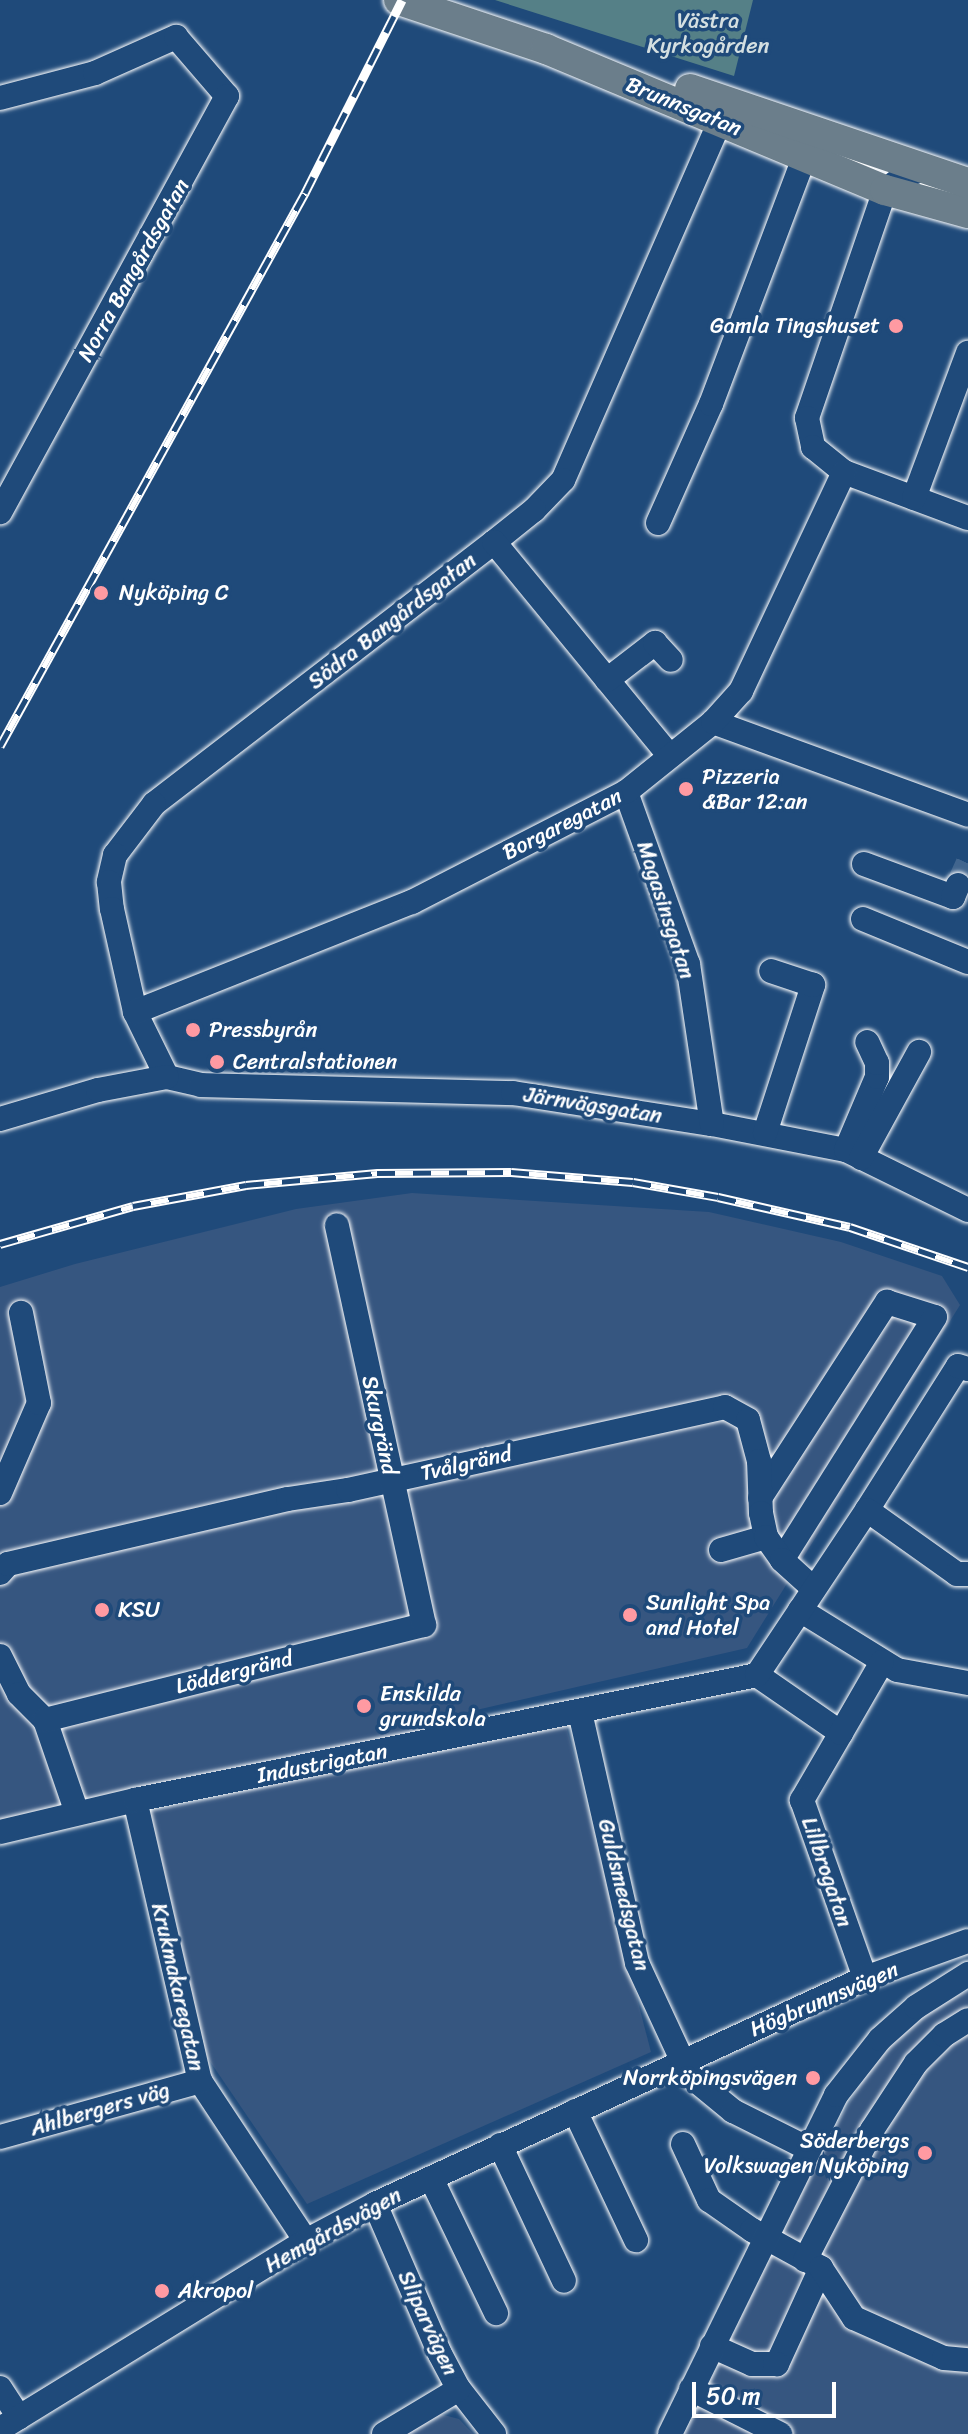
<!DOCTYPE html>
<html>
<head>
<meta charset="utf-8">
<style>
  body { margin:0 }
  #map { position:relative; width:968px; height:2434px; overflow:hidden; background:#1f4a7a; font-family:Sriracha,sans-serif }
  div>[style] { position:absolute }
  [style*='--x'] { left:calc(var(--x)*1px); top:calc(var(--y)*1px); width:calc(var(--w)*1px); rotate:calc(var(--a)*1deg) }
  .built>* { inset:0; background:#365680 }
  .green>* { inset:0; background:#558087 }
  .minor-tunnel>* { height:24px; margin-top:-12px; transform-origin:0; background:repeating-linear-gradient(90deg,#41658e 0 24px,transparent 0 36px) }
  .roads { filter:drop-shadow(0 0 2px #fff) drop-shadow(0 0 2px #fff) }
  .minor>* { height:24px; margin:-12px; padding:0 12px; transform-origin:12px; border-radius:12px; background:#1f4a7a }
  .major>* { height:30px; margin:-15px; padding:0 15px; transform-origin:15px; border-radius:15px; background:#6b7e8b }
  .rail>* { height:9px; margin-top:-4.5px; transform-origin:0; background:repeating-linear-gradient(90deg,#1f4a7a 0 18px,#fff 0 36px); box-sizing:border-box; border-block:2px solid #fff }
  .dots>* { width:22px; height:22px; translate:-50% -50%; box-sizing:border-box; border:4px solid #1f4a7a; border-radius:50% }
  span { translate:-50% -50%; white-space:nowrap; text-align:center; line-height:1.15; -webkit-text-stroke:7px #1f4a7a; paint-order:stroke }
  .park-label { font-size:22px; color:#d4dfe1 }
  .street-label { font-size:22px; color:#fff }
  .poi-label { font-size:22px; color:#fff }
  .right { translate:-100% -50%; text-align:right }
  .left { translate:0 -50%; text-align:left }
  .scale { position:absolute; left:692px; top:2382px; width:144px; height:36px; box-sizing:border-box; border:4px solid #fff; border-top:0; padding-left:10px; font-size:24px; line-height:28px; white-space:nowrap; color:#fff; -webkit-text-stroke:6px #1f4a7a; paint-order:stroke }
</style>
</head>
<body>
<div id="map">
  <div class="built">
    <div style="clip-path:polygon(412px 1193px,709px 1212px,841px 1242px,942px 1276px,960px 1305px,747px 1648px,472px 1711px,473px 1721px,0 1831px,0 1287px,75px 1264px,296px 1209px)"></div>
    <div style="clip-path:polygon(565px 1722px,651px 2052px,307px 2204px,207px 2057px,147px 1812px)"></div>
    <div style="clip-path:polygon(968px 1991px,968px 2434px,685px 2434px,820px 2153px,868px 2071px,926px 2008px)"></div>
    <div style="clip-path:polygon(436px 2413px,459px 2419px,473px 2434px,402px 2434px)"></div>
  </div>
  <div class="green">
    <div style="clip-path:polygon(495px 0,753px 0,734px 76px)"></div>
  </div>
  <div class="minor-tunnel">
    <div style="--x:958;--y:885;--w:24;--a:-66"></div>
  </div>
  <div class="roads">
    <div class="minor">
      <div style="--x:0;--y:98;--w:98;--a:-14.7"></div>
      <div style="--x:95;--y:73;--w:89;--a:-24"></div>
      <div style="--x:176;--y:37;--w:78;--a:49.2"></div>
      <div style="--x:227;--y:96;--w:474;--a:118.6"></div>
      <div style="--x:727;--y:105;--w:409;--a:113.6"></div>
      <div style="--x:563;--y:480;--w:42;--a:134"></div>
      <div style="--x:534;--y:510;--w:51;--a:141.3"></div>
      <div style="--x:494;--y:542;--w:429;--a:142.4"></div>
      <div style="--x:154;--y:804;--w:64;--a:127.4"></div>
      <div style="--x:115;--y:855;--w:28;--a:103"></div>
      <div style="--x:109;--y:882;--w:27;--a:84"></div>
      <div style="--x:112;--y:909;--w:106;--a:77.4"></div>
      <div style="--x:135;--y:1012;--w:72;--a:63.8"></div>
      <div style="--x:167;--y:1077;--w:35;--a:13"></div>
      <div style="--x:201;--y:1085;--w:312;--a:1.5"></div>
      <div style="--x:513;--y:1093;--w:201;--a:8.9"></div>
      <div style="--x:712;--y:1124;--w:136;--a:11"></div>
      <div style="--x:846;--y:1150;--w:136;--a:26.2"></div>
      <div style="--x:923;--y:169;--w:24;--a:158"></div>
      <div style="--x:901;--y:178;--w:20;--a:143"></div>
      <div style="--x:885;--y:190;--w:241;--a:108.9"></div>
      <div style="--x:807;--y:418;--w:30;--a:78"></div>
      <div style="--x:813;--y:447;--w:40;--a:39"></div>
      <div style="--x:844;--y:472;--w:132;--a:20.4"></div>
      <div style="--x:914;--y:498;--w:155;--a:-69.6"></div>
      <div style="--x:658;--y:523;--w:130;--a:-66"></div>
      <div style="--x:711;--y:404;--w:266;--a:-69.3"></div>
      <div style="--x:494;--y:542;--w:277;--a:50.6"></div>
      <div style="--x:607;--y:680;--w:61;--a:-37.6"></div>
      <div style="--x:655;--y:643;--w:23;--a:47"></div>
      <div style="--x:713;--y:722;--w:271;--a:20"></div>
      <div style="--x:626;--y:792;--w:183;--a:70.2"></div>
      <div style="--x:688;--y:964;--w:162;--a:81.5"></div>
      <div style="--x:864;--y:864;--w:95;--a:20.3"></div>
      <div style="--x:953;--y:897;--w:13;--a:-67"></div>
      <div style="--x:863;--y:919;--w:113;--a:22.3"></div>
      <div style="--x:135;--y:1012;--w:298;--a:-21.7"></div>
      <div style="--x:412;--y:902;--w:241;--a:-27.2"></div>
      <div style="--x:626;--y:792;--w:112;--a:-38.8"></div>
      <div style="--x:713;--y:722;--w:42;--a:-47.9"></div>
      <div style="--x:741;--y:691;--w:242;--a:-64.8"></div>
      <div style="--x:0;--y:1119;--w:102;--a:-16.5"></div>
      <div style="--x:98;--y:1090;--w:70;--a:-10.7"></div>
      <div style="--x:765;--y:1133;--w:156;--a:-72"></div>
      <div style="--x:813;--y:985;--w:44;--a:-161.6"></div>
      <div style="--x:846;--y:1150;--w:79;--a:-67"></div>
      <div style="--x:877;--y:1077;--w:14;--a:-90"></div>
      <div style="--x:877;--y:1063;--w:23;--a:-115"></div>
      <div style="--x:861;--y:1158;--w:121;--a:-61.3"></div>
      <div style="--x:0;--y:1493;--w:98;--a:-66.6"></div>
      <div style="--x:39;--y:1403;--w:92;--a:-101.3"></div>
      <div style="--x:760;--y:1498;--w:234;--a:-57.1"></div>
      <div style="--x:887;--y:1302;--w:50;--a:17.4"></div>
      <div style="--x:935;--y:1317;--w:287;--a:122.2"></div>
      <div style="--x:867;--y:1510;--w:170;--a:-57.7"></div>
      <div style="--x:958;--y:1366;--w:10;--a:17"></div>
      <div style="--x:721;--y:1550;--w:47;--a:-16.1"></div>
      <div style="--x:0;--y:1573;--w:12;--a:-48"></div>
      <div style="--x:8;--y:1564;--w:287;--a:-13.1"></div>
      <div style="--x:288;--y:1499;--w:61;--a:-8.5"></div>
      <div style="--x:348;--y:1490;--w:386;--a:-12.4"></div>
      <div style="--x:725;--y:1407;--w:26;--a:29"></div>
      <div style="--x:748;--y:1420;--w:42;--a:75"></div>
      <div style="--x:759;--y:1461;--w:52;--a:87.8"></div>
      <div style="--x:761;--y:1513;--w:25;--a:78"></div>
      <div style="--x:766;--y:1537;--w:28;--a:55"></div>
      <div style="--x:782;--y:1560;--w:43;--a:42.2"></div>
      <div style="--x:800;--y:1610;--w:114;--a:31.7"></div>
      <div style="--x:897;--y:1670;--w:72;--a:10.4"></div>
      <div style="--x:0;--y:1656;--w:42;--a:63.4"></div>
      <div style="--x:19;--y:1694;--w:37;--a:45"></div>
      <div style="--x:45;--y:1720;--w:98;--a:71"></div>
      <div style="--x:757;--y:1675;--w:102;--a:34.6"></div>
      <div style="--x:841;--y:1733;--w:78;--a:120.2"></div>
      <div style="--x:802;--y:1800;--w:189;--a:70.5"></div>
      <div style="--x:580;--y:1712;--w:257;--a:77.2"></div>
      <div style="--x:637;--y:1963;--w:123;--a:65.1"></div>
      <div style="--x:689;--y:2075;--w:57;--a:39.3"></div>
      <div style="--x:733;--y:2111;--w:83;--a:26.6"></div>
      <div style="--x:45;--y:1720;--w:391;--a:-14.1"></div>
      <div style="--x:424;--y:1625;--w:409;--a:-102.3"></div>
      <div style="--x:841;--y:1733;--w:82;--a:-60"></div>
      <div style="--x:135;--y:1800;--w:288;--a:77"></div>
      <div style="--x:200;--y:2081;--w:192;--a:56.5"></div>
      <div style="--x:0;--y:1832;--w:139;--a:-13.3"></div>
      <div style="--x:135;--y:1800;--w:634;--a:-11.36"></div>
      <div style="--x:757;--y:1675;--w:198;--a:-56.3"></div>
      <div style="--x:867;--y:1510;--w:110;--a:35.4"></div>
      <div style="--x:957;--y:1574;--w:11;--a:0"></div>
      <div style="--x:575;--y:2111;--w:143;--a:64.7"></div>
      <div style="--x:0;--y:2137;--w:208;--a:-15.6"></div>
      <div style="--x:683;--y:2144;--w:62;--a:65.1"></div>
      <div style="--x:709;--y:2200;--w:52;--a:34.9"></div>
      <div style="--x:752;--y:2230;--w:79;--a:28.8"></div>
      <div style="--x:821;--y:2268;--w:106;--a:114.6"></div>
      <div style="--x:777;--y:2364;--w:25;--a:180"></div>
      <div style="--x:752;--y:2364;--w:44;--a:-155.8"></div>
      <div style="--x:500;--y:2145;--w:150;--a:64.8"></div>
      <div style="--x:431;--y:2178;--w:150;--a:64.3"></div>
      <div style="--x:375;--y:2204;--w:163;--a:66.6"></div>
      <div style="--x:440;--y:2354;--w:40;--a:62"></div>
      <div style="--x:459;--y:2389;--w:57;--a:52.1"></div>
      <div style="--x:805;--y:2260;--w:146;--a:-62.7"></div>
      <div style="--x:872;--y:2130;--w:80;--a:-56.7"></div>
      <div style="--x:916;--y:2063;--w:40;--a:-45"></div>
      <div style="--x:944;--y:2035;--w:28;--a:-32"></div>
      <div style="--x:821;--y:2268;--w:60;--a:56.6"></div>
      <div style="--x:854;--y:2318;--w:98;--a:24"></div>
      <div style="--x:944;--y:2358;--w:24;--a:5"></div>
      <div style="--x:0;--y:2388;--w:35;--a:57"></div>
      <div style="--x:691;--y:2389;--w:100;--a:26.8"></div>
      <div style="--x:0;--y:2429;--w:359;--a:-31.6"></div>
      <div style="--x:306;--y:2241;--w:78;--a:-28.2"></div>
      <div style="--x:375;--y:2204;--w:540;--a:-24.76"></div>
      <div style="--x:865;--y:1978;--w:109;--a:-19.8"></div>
      <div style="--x:384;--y:2434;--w:87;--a:-31"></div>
      <div style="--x:670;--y:2434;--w:377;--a:-63.9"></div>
      <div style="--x:836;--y:2095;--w:71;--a:-51.8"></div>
      <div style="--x:880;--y:2039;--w:48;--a:-41.6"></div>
      <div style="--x:916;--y:2007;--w:62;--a:-32.4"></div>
    </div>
    <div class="major">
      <div style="--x:399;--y:0;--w:155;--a:18.4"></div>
      <div style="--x:546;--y:49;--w:367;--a:22.6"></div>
      <div style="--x:885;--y:190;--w:86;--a:15.5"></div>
      <div style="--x:690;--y:89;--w:293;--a:18.7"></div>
    </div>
  </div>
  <div class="rail">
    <div style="--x:0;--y:746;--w:632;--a:-61.12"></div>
    <div style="--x:305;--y:193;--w:216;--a:-63.3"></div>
    <div style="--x:0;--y:1244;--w:138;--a:-15.9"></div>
    <div style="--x:133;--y:1206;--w:115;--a:-10.5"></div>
    <div style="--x:246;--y:1185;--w:132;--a:-5.2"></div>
    <div style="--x:377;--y:1173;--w:134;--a:-0.4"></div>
    <div style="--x:511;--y:1172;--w:122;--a:4.7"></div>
    <div style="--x:633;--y:1182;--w:86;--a:10"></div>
    <div style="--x:718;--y:1197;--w:135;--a:12.8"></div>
    <div style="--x:850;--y:1227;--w:125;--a:18.7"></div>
  </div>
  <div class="dots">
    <div style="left:896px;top:326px;background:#ff9aa2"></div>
    <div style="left:101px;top:593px;background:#ff9aa2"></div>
    <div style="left:686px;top:789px;background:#ff9aa2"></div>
    <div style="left:193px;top:1030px;background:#ff9aa2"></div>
    <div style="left:217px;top:1062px;background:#ff9aa2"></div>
    <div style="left:102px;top:1610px;background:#ff9aa2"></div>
    <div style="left:630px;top:1615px;background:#ff9aa2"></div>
    <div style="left:364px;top:1706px;background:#ff9aa2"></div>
    <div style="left:813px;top:2078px;background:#ff9aa2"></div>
    <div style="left:925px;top:2153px;background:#ff9aa2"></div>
    <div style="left:162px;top:2291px;background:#ff9aa2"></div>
  </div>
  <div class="park-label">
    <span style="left:708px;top:33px">Västra<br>Kyrkogården</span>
  </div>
  <div class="street-label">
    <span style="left:684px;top:106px;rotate:22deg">Brunnsgatan</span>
    <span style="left:133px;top:270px;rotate:-61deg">Norra Bangårdsgatan</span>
    <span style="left:392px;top:621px;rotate:-38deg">Södra Bangårdsgatan</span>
    <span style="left:562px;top:824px;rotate:-27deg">Borgaregatan</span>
    <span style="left:666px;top:910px;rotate:72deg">Magasinsgatan</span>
    <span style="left:593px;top:1105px;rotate:9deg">Järnvägsgatan</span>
    <span style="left:380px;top:1425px;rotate:78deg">Skurgränd</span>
    <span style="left:466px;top:1463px;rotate:-13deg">Tvålgränd</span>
    <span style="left:234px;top:1672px;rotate:-14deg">Löddergränd</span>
    <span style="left:322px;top:1763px;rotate:-11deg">Industrigatan</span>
    <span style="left:827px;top:1872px;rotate:71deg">Lillbrogatan</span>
    <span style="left:624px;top:1895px;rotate:76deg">Guldsmedsgatan</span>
    <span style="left:178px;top:1987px;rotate:77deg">Krukmakaregatan</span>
    <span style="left:824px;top:1999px;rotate:-23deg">Högbrunnsvägen</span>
    <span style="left:100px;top:2109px;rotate:-16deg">Ahlbergers väg</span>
    <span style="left:333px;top:2230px;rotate:-29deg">Hemgårdsvägen</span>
    <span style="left:428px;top:2323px;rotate:65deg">Sliparvägen</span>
  </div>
  <div class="poi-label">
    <span class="right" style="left:880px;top:326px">Gamla Tingshuset</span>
    <span class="left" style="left:119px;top:593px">Nyköping C</span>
    <span class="left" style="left:702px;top:789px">Pizzeria<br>&amp;Bar 12:an</span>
    <span class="left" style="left:209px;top:1030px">Pressbyrån</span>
    <span class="left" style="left:233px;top:1062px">Centralstationen</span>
    <span class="left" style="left:646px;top:1615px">Sunlight Spa<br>and Hotel</span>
    <span class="left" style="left:118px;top:1610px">KSU</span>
    <span class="left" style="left:380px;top:1706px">Enskilda<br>grundskola</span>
    <span class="right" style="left:797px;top:2078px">Norrköpingsvägen</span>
    <span class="right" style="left:909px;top:2153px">Söderbergs<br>Volkswagen Nyköping</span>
    <span class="left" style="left:178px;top:2291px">Akropol</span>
  </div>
  <div class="scale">50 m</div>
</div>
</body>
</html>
